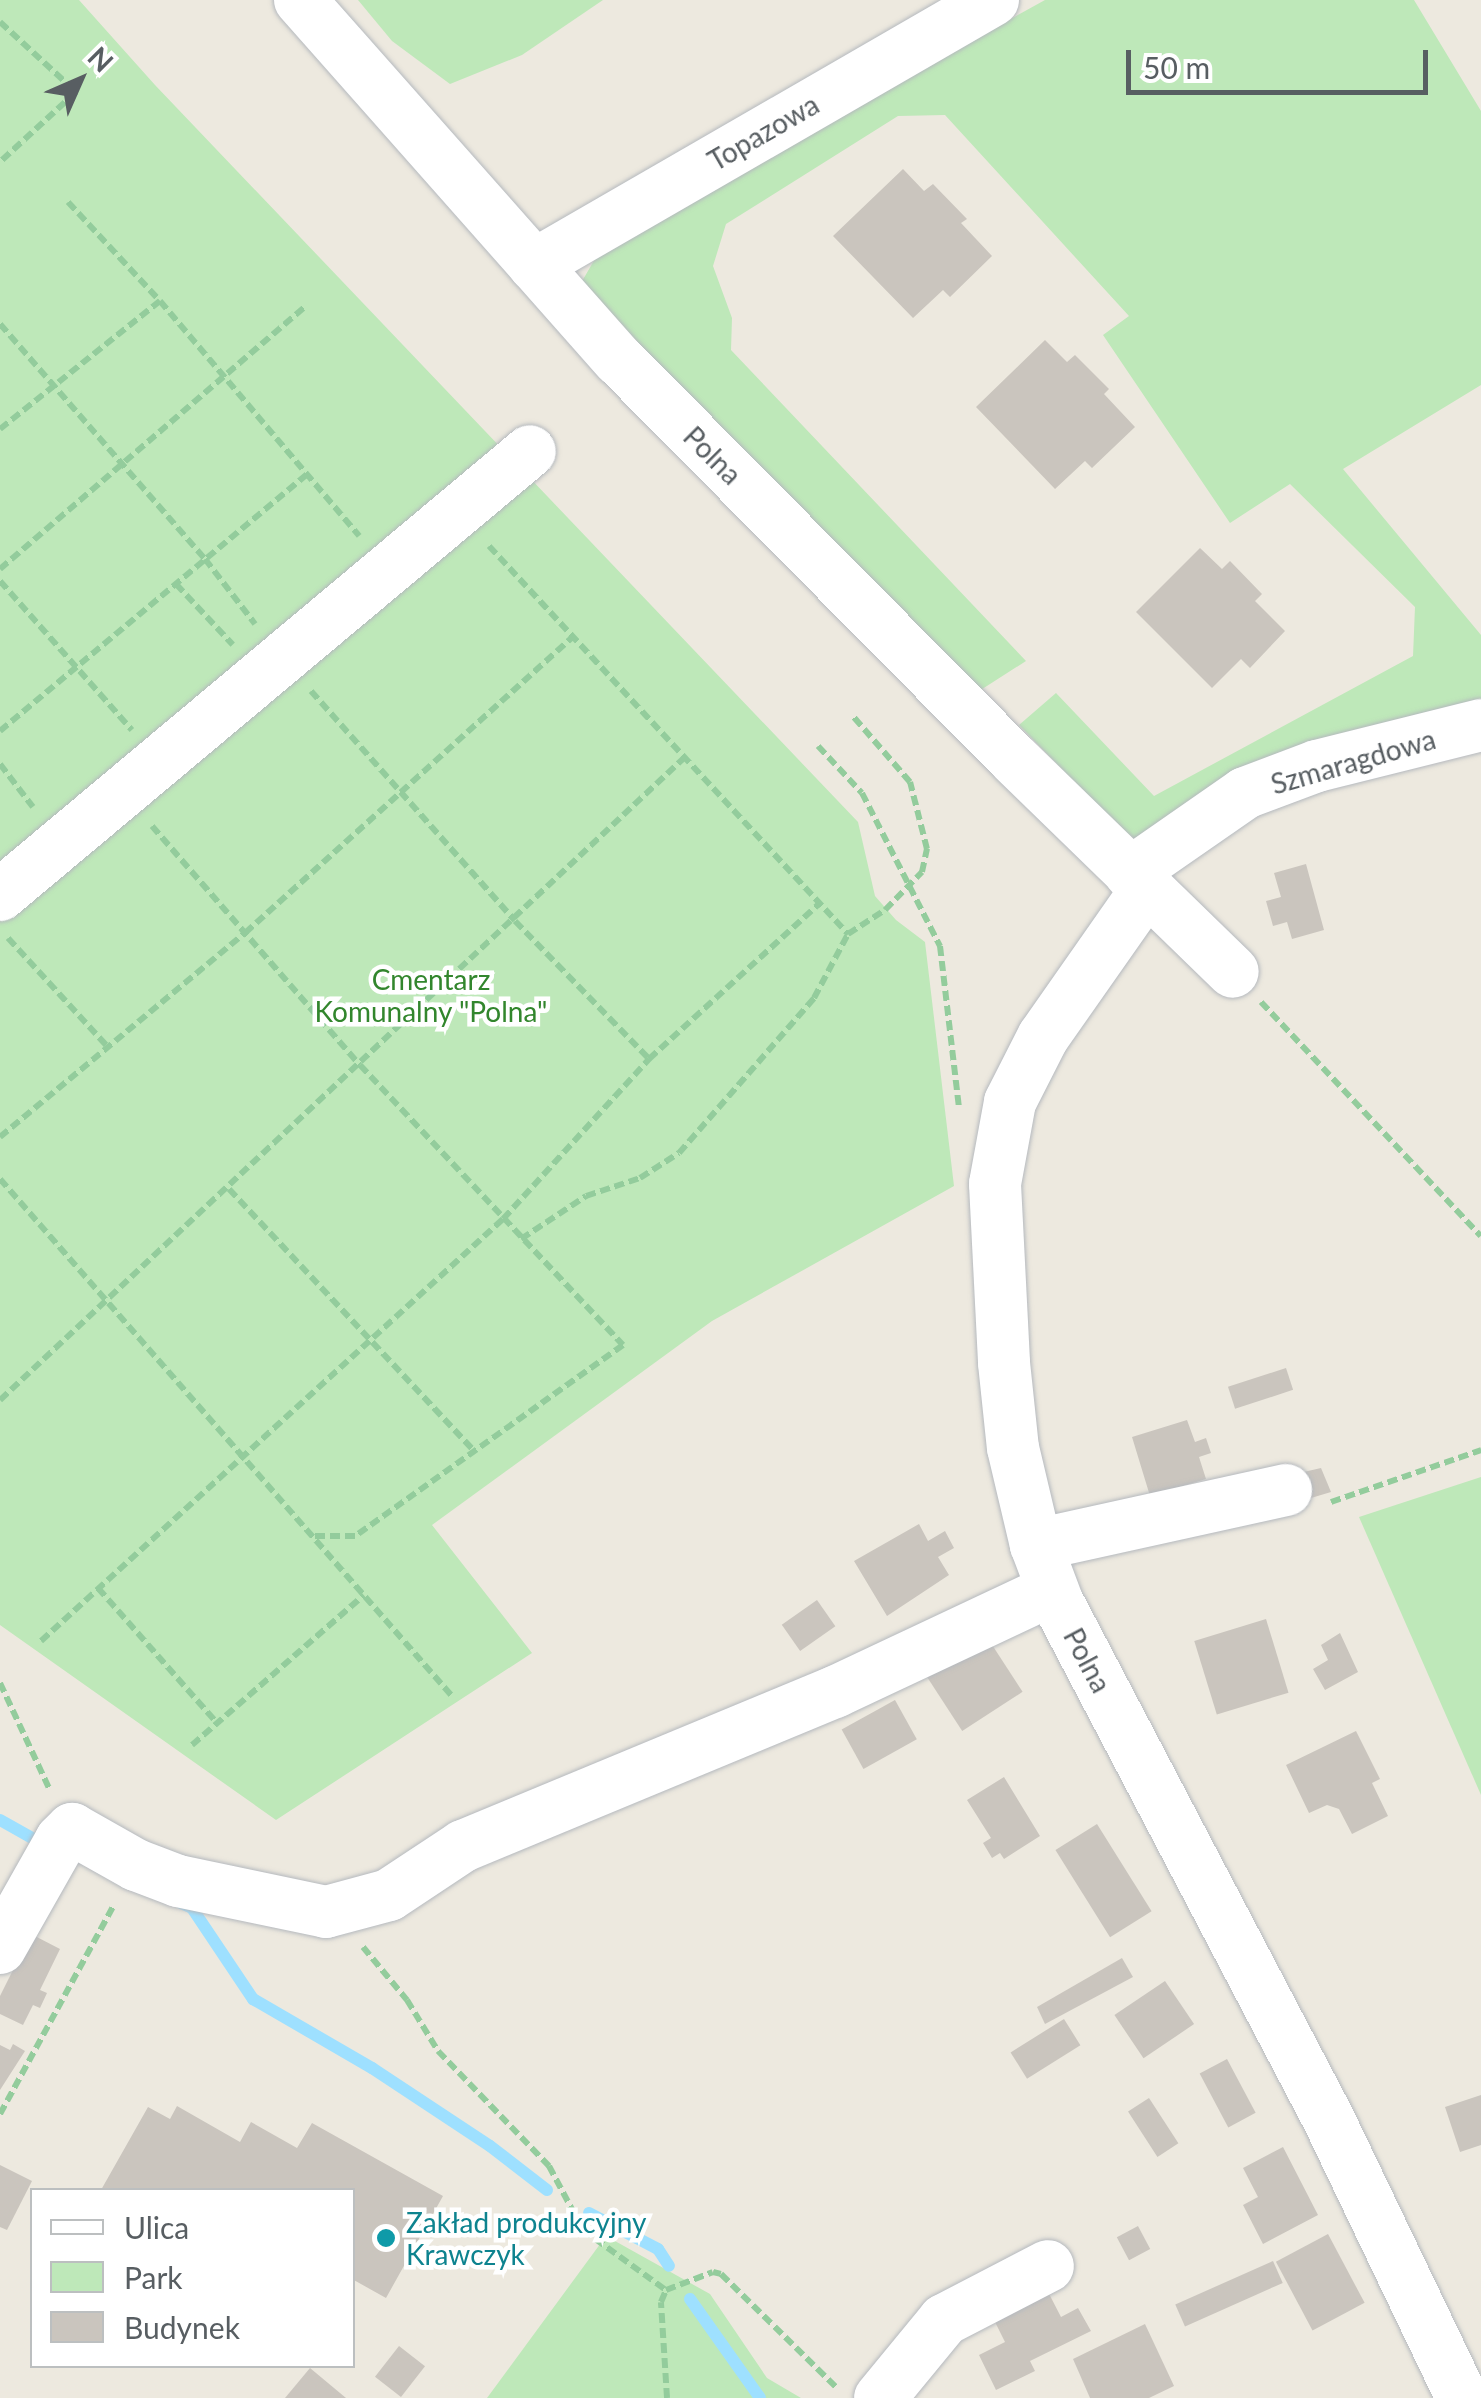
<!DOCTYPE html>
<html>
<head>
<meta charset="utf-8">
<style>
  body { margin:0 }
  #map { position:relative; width:1481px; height:2398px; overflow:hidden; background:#ede9df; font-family:Lato,sans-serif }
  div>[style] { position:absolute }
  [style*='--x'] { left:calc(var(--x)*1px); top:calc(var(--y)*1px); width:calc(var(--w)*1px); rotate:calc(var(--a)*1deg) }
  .green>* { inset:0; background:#bee8b9 }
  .stream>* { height:12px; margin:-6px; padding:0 6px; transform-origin:6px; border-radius:6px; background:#9ee0ff }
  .building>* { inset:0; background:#cac5be; transform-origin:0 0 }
  .path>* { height:6px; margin-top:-3px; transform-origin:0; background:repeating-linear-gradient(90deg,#93cc9c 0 10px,transparent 0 15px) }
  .roads { filter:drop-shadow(0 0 2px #b5b9be) drop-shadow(0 0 2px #b5b9be) }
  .minor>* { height:52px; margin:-26px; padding:0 26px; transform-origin:26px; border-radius:26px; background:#fff }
  .dots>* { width:28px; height:28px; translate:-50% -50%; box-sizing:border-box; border:5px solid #fff; border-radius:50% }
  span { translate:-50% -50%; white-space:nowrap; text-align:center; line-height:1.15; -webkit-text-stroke:9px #fff; paint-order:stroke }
  .street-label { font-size:28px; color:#585e62 }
  .park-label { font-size:28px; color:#32862d }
  .culture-label { font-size:28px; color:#0d838f }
  .left { translate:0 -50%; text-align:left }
  .legend { position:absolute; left:30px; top:2188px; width:325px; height:180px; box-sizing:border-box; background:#fff; border:2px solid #bcbfc0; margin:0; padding:12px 18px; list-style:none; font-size:30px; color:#585e62 }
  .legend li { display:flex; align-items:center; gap:20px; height:50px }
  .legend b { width:50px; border:2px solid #bcbfc0 }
  .north { position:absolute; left:30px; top:30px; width:100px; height:100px; -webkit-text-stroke:8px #fff; paint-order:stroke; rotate:45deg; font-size:28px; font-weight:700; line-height:40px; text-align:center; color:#585e62 }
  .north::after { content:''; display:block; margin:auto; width:35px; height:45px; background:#585e62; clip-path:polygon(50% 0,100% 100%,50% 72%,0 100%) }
  .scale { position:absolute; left:1126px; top:50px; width:302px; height:45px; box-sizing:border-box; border:5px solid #585e62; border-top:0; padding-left:12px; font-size:30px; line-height:35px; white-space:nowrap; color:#585e62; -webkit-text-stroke:8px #fff; paint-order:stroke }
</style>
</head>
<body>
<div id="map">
  <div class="green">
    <div style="clip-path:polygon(0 0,79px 0,155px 85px,858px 822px,875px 896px,896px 920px,925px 942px,954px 1186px,712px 1321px,432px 1525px,532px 1653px,276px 1820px,0 1625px)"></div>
    <div style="clip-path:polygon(358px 0,603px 0,522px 55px,450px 84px,392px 41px)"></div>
    <div style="clip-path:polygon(1045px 0,1414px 0,1481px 111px,1481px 385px,1343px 469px,1481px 635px,1481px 700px,1135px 844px,1019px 725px,1056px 693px,1154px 796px,1413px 656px,1415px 607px,1290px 484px,1230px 523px,1103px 335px,1129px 316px,945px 115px,898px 116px,726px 224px,713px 266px,732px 318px,731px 350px,1026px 661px,976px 693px,581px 283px,603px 245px)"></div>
    <div style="clip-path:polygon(1481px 1477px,1481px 1795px,1359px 1517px)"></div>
    <div style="clip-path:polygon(606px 2236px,710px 2294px,767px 2378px,801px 2398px,487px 2398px)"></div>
  </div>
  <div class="stream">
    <div style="--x:0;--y:1820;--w:49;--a:29.2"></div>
    <div style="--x:181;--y:1903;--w:12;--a:24"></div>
    <div style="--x:192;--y:1908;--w:110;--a:56.2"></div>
    <div style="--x:253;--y:1999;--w:138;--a:30.1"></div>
    <div style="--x:372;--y:2068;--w:141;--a:33.5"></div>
    <div style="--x:490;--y:2146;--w:72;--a:37.7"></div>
    <div style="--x:589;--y:2213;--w:78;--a:27.6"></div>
    <div style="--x:658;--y:2249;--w:20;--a:57"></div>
    <div style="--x:690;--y:2299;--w:121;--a:54.7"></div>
  </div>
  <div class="building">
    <div style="clip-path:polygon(903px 169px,924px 191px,933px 184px,967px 219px,961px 223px,992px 256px,950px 297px,943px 290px,913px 318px,833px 236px)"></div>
    <div style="clip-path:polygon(1045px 340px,1067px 362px,1075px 355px,1109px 389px,1104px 394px,1135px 427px,1092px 468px,1085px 461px,1055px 489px,976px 407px)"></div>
    <div style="clip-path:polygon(1200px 548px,1222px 569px,1230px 561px,1262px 594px,1255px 601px,1285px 631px,1250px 668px,1241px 659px,1212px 688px,1136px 612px)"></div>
    <div style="clip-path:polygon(1306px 864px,1324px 930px,1292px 939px,1287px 922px,1273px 926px,1266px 901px,1281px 897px,1274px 873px)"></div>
    <div style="left:1286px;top:1368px;width:23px;height:61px;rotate:72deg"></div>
    <div style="clip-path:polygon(1187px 1420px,1195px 1442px,1206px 1438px,1211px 1453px,1199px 1457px,1206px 1479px,1150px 1496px,1132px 1437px)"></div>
    <div style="clip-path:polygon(1321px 1468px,1331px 1492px,1291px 1504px,1282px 1477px)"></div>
    <div style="clip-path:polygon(919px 1524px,928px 1541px,945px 1531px,954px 1548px,938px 1557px,949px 1575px,887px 1616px,854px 1561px)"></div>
    <div style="left:817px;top:1600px;width:32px;height:43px;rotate:55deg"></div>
    <div style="left:1266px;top:1619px;width:77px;height:75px;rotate:73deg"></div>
    <div style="clip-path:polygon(1340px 1633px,1358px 1672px,1325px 1690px,1313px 1669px,1328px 1660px,1321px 1645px)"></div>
    <div style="left:985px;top:1634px;width:69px;height:72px;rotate:57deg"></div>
    <div style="left:895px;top:1700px;width:45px;height:61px;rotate:61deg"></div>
    <div style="clip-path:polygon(1356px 1731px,1380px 1779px,1372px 1783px,1388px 1816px,1352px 1834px,1339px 1809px,1327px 1805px,1309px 1813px,1286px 1765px)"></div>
    <div style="clip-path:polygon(1004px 1777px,1040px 1836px,1004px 1859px,1000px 1853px,992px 1858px,983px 1843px,991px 1838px,967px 1800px)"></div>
    <div style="left:1097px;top:1824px;width:103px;height:49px;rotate:58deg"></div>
    <div style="clip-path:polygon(31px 1934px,60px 1949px,40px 1990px,47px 1993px,40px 2008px,33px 2005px,23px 2025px,0 2014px,0 1996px)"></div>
    <div style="clip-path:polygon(1122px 1958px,1133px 1977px,1045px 2024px,1037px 2007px)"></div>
    <div style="left:1165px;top:1981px;width:52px;height:61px;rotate:56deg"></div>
    <div style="left:1064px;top:2019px;width:31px;height:63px;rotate:58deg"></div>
    <div style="clip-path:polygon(13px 2044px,25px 2051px,0 2090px,0 2045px,10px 2050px)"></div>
    <div style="left:1227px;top:2059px;width:61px;height:31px;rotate:62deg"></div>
    <div style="clip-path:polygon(1481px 2095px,1481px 2145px,1460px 2152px,1445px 2107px)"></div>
    <div style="left:1149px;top:2098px;width:54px;height:25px;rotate:57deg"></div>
    <div style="clip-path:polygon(177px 2106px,240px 2142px,251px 2122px,297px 2148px,312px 2123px,443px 2196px,386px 2298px,352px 2279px,352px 2190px,101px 2190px,148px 2107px,170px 2119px)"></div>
    <div style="clip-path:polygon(1283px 2147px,1318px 2215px,1263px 2244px,1243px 2205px,1258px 2197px,1243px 2168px)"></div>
    <div style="clip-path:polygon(0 2165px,32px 2181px,7px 2230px,0 2227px)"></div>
    <div style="left:1138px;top:2226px;width:26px;height:24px;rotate:62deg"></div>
    <div style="left:1328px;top:2234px;width:78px;height:59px;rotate:62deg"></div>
    <div style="left:1273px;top:2261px;width:24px;height:107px;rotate:66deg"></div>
    <div style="clip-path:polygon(1045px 2286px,1061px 2317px,1078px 2308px,1091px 2331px,1030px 2361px,1035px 2371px,996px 2390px,979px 2355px,1005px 2342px,991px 2314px)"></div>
    <div style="clip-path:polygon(1145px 2324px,1174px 2386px,1149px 2398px,1090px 2398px,1073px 2359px)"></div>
    <div style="left:399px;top:2346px;width:33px;height:39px;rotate:38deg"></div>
    <div style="clip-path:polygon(310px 2368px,346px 2398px,285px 2398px)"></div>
  </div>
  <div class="path">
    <div style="--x:0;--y:22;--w:103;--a:42.6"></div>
    <div style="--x:76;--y:92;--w:103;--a:137.4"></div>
    <div style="--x:68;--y:202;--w:135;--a:47.1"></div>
    <div style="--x:160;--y:301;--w:308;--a:49.7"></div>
    <div style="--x:0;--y:324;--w:312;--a:48.9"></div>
    <div style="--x:205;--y:559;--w:82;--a:52.4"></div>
    <div style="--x:0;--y:429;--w:205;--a:-38.7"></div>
    <div style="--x:489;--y:546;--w:529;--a:47.22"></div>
    <div style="--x:0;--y:569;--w:403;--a:-40.7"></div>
    <div style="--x:0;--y:581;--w:199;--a:48.5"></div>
    <div style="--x:176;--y:584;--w:83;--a:46.9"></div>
    <div style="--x:311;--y:691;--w:307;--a:48.4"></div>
    <div style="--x:515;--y:921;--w:192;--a:45.8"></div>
    <div style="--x:0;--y:731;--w:400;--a:-39.9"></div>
    <div style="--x:818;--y:746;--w:64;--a:46.9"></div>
    <div style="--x:862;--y:793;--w:172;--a:63"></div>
    <div style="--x:940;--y:946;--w:162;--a:83.3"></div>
    <div style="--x:0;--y:764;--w:54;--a:52.5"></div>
    <div style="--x:152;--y:826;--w:317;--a:49"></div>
    <div style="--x:360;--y:1065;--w:384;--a:46.8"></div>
    <div style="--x:623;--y:1345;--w:329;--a:144.5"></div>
    <div style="--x:355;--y:1536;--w:44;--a:180"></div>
    <div style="--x:8;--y:938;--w:148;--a:47.5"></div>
    <div style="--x:1261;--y:1002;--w:321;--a:46.8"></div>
    <div style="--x:0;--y:1137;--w:319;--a:-39.8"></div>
    <div style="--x:245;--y:933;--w:443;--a:-42.1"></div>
    <div style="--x:0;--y:1179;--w:687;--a:48.84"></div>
    <div style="--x:229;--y:1189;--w:359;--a:46.9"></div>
    <div style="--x:521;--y:1239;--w:78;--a:-33.5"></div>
    <div style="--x:586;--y:1196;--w:57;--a:-18.4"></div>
    <div style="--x:640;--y:1178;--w:46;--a:-32.7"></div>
    <div style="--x:679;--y:1153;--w:206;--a:-48.9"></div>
    <div style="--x:814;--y:998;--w:72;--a:-62"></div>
    <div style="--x:848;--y:934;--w:44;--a:-33"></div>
    <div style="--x:885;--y:910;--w:53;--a:-45.8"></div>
    <div style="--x:922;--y:872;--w:24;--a:-78"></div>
    <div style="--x:927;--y:849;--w:69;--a:-104.2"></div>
    <div style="--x:910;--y:782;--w:89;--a:-130.9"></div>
    <div style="--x:0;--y:1400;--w:941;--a:-43.19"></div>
    <div style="--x:1331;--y:1502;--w:159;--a:-19.1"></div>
    <div style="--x:98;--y:1588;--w:180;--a:48.6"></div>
    <div style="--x:41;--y:1641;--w:626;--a:-42.41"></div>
    <div style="--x:503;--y:1219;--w:217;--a:-47.6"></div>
    <div style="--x:649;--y:1059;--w:230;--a:-42.4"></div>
    <div style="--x:0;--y:1683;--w:118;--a:65"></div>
    <div style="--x:192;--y:1745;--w:228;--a:-41.1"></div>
    <div style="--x:363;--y:1947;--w:69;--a:50.3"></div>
    <div style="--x:407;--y:2000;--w:60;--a:58.7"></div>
    <div style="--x:438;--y:2051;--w:160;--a:46"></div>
    <div style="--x:549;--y:2166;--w:72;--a:62"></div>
    <div style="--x:583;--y:2230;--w:102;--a:35.9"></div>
    <div style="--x:0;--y:2114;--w:238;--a:-61.4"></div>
    <div style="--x:667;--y:2398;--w:96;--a:-93.6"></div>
    <div style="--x:661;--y:2302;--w:13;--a:-67"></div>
    <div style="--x:666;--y:2290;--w:50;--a:-21"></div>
    <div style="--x:713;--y:2272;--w:8;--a:14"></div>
    <div style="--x:721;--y:2274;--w:161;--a:44.5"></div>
  </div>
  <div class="roads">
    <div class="minor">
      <div style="--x:300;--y:0;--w:481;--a:48.5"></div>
      <div style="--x:619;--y:360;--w:561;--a:45.29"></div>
      <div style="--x:1014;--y:759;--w:305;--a:44.2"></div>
      <div style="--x:534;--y:265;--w:530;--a:-30"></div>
      <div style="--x:1130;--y:873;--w:140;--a:-34.8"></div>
      <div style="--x:1245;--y:793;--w:77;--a:-20.6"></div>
      <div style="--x:1317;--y:766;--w:169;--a:-14"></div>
      <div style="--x:1146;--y:890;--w:179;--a:125"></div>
      <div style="--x:1043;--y:1037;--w:73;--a:116.9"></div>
      <div style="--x:1010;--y:1102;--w:83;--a:100.4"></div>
      <div style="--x:995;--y:1184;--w:179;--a:87.1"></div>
      <div style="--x:1004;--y:1363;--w:85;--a:84"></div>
      <div style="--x:1013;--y:1448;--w:100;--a:76.7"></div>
      <div style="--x:1036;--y:1545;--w:60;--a:69.4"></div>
      <div style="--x:1057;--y:1601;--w:586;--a:62.34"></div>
      <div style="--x:1329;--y:2120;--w:308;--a:64.4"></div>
      <div style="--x:0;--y:895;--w:691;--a:-39.95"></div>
      <div style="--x:1036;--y:1545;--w:256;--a:-12.4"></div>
      <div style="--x:0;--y:1948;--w:124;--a:-60.5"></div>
      <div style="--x:61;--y:1840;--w:16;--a:-45"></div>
      <div style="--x:72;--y:1829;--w:73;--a:29.4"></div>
      <div style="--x:136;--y:1865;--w:45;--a:20.9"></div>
      <div style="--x:178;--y:1881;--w:151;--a:11.8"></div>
      <div style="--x:326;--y:1912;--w:65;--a:-15.1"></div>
      <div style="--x:389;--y:1895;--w:89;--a:-33.5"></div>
      <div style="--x:463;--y:1846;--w:403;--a:-22.5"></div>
      <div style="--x:835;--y:1692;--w:240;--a:-25.2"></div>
      <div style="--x:880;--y:2398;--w:101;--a:-50.6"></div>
      <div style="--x:944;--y:2320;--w:117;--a:-27.4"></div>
    </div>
  </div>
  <div class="dots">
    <div style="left:386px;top:2238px;background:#0f9aa8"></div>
  </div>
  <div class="street-label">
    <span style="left:763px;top:132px;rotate:-30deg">Topazowa</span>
    <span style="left:713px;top:455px;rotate:45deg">Polna</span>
    <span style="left:1353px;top:761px;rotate:-16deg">Szmaragdowa</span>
    <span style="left:1088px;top:1660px;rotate:62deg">Polna</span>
  </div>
  <div class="park-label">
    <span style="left:431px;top:995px">Cmentarz<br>Komunalny "Polna"</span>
  </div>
  <div class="culture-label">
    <span class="left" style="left:406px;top:2238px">Zakład produkcyjny<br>Krawczyk</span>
  </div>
  <ul class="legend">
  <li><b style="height:12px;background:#fff"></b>Ulica</li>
  <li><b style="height:28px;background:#bee8b9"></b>Park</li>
  <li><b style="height:28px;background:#cac5be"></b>Budynek</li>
  </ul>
  <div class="north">N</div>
  <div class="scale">50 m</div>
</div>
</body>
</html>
